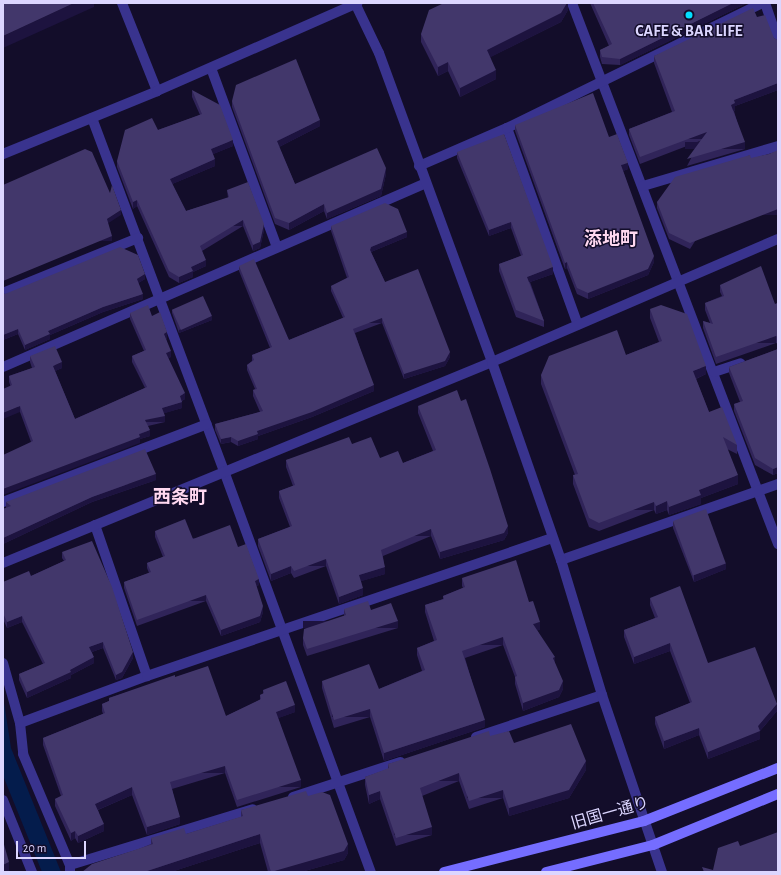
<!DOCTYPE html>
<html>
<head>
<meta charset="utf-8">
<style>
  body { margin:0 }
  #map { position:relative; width:781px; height:875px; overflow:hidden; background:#130d2a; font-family:"Alegreya Sans","Noto Sans JP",sans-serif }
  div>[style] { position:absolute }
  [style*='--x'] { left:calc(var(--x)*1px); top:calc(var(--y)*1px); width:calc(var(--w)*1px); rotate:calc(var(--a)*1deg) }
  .water>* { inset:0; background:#041c4c }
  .minor>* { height:10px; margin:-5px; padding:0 5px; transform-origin:5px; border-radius:5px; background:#39338e }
  .tertiary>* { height:10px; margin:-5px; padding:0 5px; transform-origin:5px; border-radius:5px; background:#39338e }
  .secondary>* { height:10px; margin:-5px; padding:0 5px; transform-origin:5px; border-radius:5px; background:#756dff }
  .wall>* { inset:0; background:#302459 }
  .shaded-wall>* { inset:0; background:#1d133f; transform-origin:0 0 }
  .building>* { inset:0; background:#42376b; transform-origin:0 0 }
  .dots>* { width:11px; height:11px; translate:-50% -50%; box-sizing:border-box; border:2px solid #130d2a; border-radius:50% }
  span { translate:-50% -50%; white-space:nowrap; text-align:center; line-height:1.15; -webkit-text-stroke:3px #130d2a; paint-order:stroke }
  .poi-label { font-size:16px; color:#dcd6ff; font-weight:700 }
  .street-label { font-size:16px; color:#dcd6ff }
  .quarter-label { font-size:18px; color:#ffd8f0; font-weight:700 }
  .frame { position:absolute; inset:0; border:4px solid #dcd6ff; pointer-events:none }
  .scale { position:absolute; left:16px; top:841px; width:70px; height:18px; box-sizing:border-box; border:2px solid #dcd6ff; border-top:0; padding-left:5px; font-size:12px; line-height:14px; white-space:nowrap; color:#dcd6ff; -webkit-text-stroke:3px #130d2a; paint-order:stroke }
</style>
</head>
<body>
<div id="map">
  <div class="water">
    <div style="clip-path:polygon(3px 696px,11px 748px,61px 872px,42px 872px,4px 778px)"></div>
  </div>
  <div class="minor">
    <div style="--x:122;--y:3;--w:95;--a:68.3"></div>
    <div style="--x:572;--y:3;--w:579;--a:69.15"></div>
    <div style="--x:765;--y:3;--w:39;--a:71"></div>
    <div style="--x:211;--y:68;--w:191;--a:69.8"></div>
    <div style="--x:92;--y:118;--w:377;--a:69.5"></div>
    <div style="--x:224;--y:471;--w:427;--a:69.9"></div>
    <div style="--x:507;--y:128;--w:209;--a:70.2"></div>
    <div style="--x:419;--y:166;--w:96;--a:-23.4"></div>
    <div style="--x:507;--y:128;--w:284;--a:-26.1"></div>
    <div style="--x:643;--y:186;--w:141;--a:-16.5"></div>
    <div style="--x:3;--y:293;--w:146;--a:-22.2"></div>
    <div style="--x:3;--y:367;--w:461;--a:-23.5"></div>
    <div style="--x:714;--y:372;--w:28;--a:-18"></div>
    <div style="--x:3;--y:502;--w:218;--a:-20.9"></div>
    <div style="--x:95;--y:525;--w:160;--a:71"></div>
    <div style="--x:561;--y:560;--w:230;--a:-19.3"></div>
    <div style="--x:3;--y:563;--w:529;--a:-22.34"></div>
    <div style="--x:492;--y:362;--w:311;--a:-23.3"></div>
    <div style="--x:3;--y:663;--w:62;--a:74.2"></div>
    <div style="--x:20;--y:723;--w:31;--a:84"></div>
    <div style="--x:23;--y:754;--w:121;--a:67.1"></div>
    <div style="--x:70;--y:865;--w:6;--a:90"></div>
    <div style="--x:20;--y:723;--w:135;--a:-20.3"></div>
    <div style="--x:147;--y:676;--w:428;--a:-18.8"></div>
    <div style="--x:476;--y:737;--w:133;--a:-18.4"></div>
    <div style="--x:293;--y:797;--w:113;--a:-18.1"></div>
    <div style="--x:3;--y:800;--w:78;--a:68.1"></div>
    <div style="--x:70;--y:865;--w:191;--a:-17"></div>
  </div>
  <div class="tertiary">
    <div style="--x:355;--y:3;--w:55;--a:64.4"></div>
    <div style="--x:379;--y:53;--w:329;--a:69.9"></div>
    <div style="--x:492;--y:362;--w:210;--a:70.8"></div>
    <div style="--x:561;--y:560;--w:141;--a:73.1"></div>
    <div style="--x:602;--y:695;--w:187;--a:71.3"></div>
    <div style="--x:3;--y:154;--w:166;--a:-22.2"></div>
    <div style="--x:157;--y:91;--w:219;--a:-23.7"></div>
  </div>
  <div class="secondary">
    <div style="--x:444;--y:872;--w:206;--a:-14.3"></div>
    <div style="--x:644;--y:821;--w:144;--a:-21.6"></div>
    <div style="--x:546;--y:872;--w:110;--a:-14.2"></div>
    <div style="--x:653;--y:845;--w:135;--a:-22.2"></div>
  </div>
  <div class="wall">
    <div style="clip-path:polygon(568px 3px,568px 10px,561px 22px,490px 57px,496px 79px,460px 97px,448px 71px,438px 76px,421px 42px,421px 34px)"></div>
    <div style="clip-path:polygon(590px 3px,747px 3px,620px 65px,602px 64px,600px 57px,600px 50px,609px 46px)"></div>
    <div style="clip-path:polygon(777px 10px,778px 10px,778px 20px,777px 17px)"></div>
    <div style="clip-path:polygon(757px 17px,774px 38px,777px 40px,778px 39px,778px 90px,735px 106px,735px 110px,734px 111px,745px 149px,687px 166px,700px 141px,640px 164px,629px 135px,629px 129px,672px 112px,654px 63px,654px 56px)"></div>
    <div style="clip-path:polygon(192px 90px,233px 146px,213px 154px,215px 166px,172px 184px,186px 211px,228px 198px,227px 190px,264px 230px,260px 248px,253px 251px,243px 226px,202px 251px,206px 266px,193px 272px,193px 277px,179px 283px,169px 277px,137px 206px,133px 209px,117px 167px,117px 161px,158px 130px,200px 115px,192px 97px)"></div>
    <div style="clip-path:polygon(232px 101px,320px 126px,279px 147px,295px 184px,386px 174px,381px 196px,327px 219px,324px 211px,289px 230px,275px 224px,232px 107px)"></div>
    <div style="clip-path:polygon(515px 125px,609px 137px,628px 169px,623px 171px,654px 262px,648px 275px,588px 299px,577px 294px,567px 268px,565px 269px,515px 131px)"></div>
    <div style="clip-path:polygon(457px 152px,553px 274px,530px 282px,544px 321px,544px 327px,516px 317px,499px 271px,499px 264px,521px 256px,511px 228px,489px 236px,457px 158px)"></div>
    <div style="clip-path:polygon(750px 155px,690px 249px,669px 239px,657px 208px,657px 202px)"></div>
    <div style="clip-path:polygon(331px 226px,407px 237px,371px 252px,385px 282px,450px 357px,445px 366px,404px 379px,382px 323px,355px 333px,374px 391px,312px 417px,258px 436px,258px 439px,238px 446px,231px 442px,221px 444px,215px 430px,215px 424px,260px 412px,253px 396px,253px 390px,255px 389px,247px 370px,247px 365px,252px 361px,252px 355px,270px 348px,239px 271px,239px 266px,289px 340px,343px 318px,331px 291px,331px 286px,347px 278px,331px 231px)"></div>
    <div style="clip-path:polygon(145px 279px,138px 283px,143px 299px,103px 312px,50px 335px,50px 339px,25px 350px,18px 334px,3px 340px,3px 293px,5px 294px)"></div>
    <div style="clip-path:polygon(720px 285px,775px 304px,778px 303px,778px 344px,776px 343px,716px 364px,703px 328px,703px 321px,710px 323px,705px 310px,705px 303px,722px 296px,720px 292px)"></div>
    <div style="clip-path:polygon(650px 309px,706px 374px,696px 379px,709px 412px,737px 445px,737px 454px,727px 449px,738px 484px,701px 498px,701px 504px,669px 515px,667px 510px,656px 514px,654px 510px,599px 531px,589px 527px,573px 484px,573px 475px,575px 475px,541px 384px,541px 375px,626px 355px,659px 342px,650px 318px)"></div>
    <div style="clip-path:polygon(172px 310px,212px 320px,179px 333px,172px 313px)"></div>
    <div style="clip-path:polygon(130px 313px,152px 316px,167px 338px,166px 339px,171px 357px,168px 358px,185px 399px,182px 401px,182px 408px,164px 413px,165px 422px,148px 426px,150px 436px,140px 439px,140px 443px,31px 442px,9px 382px,9px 376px,32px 368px,30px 362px,30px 356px,62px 368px,55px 371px,75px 419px,145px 388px,132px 362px,132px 356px,144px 351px,130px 319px)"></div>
    <div style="clip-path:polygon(778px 349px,778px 473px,773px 475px,755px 465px,734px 411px,734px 404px,740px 402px,729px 373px,729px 367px)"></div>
    <div style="clip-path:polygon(418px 406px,508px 533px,504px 540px,440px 559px,431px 536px,383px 556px,385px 574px,361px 581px,363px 595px,339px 604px,326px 566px,294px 578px,291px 573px,271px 581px,258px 546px,258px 539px,290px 527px,279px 498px,279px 491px,293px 486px,286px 467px,286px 460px,352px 444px,380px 458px,403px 463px,433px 451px,418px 413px)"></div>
    <div style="clip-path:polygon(156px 480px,92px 502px,3px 544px,3px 509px,6px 508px,6px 502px)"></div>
    <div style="clip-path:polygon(673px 521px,726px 569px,694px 582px,673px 528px)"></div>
    <div style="clip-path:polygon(155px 531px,238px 547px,259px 585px,256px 586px,263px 612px,260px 622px,221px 636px,206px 601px,137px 626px,124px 588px,124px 582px,149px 573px,147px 568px,147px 563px,163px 557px,155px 537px)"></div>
    <div style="clip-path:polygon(62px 552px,133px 658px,122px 678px,116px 680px,103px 648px,92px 652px,94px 663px,71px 675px,71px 678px,27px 698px,19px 680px,19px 674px,43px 664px,22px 622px,7px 628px,3px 619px,3px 582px,31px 576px,64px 561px,62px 558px)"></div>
    <div style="clip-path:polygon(462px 578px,529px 602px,540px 630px,537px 630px,555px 664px,563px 689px,559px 697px,523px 711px,515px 684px,515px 677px,503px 645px,465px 658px,485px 727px,384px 761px,370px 717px,334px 728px,322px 688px,322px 681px,379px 689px,422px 671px,417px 655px,417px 648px,434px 641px,425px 612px,425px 605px,443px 599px,443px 596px,463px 588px,462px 586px)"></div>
    <div style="clip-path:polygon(650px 598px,708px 663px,777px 711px,760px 731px,760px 739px,708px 759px,699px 735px,664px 749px,655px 724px,655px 717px,690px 703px,670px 651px,634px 664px,624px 637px,624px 630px,655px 618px,650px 605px)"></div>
    <div style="clip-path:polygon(344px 609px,371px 610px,398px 628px,307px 656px,303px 645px,303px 638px,344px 616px)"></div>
    <div style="clip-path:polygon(175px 677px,226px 716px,260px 700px,260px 695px,263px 694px,263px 690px,295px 712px,278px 718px,301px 787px,237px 807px,225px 773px,172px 789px,180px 824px,147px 835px,132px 795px,98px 810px,104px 831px,78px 843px,75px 838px,71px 841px,55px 806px,55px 799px,61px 796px,43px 745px,43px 738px,103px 714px,102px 711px,102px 704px,109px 701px,109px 698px)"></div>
    <div style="clip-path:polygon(490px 736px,514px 743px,586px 770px,569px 798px,509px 816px,503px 798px,469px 809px,459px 781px,422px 796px,432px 835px,396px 846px,380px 799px,369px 804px,365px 785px,365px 777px,388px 769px,388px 764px)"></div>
    <div style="clip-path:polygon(308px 796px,348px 853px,344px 860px,301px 872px,268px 872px,260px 843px,171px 872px,82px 872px,151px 844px,151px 838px,186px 834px,241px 817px,241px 810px)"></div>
  </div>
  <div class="shaded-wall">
    <div style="clip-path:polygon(74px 3px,94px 3px,94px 7px,3px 48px,3px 36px)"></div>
    <div style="clip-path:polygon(567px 3px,568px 3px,568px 10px,561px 22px,487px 59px,487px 50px)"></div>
    <div style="clip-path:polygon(733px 3px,747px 3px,620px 65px,620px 59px)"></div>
    <div style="clip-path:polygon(448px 62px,448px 71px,438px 76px,438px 67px)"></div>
    <div style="clip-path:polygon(496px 70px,496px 79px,460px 97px,460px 88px)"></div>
    <div style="clip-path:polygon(778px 83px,778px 90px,735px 106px,735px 110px,731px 112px,731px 105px,734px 100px)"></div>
    <div style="clip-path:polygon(320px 120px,320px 126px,277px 148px,277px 141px)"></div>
    <div style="left:707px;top:132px;width:7px;height:72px;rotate:90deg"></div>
    <div style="clip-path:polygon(233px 140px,233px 146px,211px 155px,211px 149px)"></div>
    <div style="left:745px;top:142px;width:7px;height:60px;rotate:90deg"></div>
    <div style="clip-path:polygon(215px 159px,215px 166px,170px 185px,170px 179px)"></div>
    <div style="clip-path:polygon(628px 163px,628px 169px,621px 172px,621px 165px)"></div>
    <div style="clip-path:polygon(386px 168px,386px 174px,381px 196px,327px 219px,327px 213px)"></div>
    <div style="clip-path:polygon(137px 200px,137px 206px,133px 209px,133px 202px)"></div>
    <div style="clip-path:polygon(324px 204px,324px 211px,289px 230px,289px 223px)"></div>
    <div style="left:778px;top:209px;width:6px;height:94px;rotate:90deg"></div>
    <div style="clip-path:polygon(121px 210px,121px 215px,107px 224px,107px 219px)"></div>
    <div style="left:243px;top:220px;width:6px;height:50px;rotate:90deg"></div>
    <div style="clip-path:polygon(511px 222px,511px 228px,489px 236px,489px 230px)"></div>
    <div style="clip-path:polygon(264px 224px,264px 230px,260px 248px,253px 251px,253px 245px)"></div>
    <div style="clip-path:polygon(407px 232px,407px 237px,371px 252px,370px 250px,371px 247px)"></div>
    <div style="left:112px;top:236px;width:5px;height:118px;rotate:90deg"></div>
    <div style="clip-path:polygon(654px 256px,654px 262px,648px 275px,588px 299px,588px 293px)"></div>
    <div style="clip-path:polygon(206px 260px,206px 266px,193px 272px,193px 277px,179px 283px,179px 277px,191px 267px)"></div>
    <div style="clip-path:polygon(567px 262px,567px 268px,565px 269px,565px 263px)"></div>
    <div style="clip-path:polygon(553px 267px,553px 274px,527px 283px,527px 277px)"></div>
    <div style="clip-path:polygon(145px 274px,145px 279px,137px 284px,137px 279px)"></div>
    <div style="clip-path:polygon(143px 294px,143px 299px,103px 312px,50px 335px,50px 339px,25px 350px,25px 345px,48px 331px,103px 307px)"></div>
    <div style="clip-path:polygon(212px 316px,212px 320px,179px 333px,179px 330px)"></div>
    <div style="left:382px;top:318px;width:5px;height:31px;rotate:90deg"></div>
    <div style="clip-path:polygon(18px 329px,18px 334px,3px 340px,3px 335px)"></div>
    <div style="clip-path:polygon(167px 332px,167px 338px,164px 340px,164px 334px)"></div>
    <div style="left:776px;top:336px;width:7px;height:64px;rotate:90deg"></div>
    <div style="clip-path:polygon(171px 351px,171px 357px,166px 359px,166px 353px)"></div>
    <div style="clip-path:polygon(450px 352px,450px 357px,445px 366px,404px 379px,404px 374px)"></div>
    <div style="clip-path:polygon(62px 362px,62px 368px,53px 372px,53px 366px)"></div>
    <div style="clip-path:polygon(706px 366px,706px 374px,693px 380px,693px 371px)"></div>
    <div style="clip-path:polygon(374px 385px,374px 391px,312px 417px,258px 436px,258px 439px,238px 446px,238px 441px,257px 431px)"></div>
    <div style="clip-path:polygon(185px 393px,185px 399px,180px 402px,180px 396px)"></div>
    <div style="clip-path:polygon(182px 402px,182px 408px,162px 414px,162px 408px)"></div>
    <div style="clip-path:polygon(20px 406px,20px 412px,3px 419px,3px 413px)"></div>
    <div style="left:165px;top:416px;width:6px;height:20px;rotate:90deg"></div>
    <div style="clip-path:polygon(150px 430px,150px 436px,140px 439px,140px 443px,3px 495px,3px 489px)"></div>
    <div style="clip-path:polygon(231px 437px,231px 442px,221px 444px,221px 439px)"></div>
    <div style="clip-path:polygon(778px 467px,778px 473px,773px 475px,773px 469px)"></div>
    <div style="clip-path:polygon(156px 474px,156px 480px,92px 502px,3px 544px,3px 538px,92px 497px)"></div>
    <div style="clip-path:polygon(738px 475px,738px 484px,701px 498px,701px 504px,669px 515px,669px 507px,699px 490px)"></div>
    <div style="clip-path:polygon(667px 501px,667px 510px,656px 514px,656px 506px)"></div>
    <div style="left:654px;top:502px;width:8px;height:59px;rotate:90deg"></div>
    <div style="clip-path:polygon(508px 526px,508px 533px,504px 540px,440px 559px,440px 552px)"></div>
    <div style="left:431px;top:529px;width:7px;height:54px;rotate:90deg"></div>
    <div style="left:326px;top:559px;width:7px;height:34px;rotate:90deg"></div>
    <div style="clip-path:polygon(726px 563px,726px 569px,694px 582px,694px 575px)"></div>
    <div style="clip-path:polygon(291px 566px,291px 573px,271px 581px,271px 574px)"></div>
    <div style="clip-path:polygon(385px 567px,385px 574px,359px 582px,359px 575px)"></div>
    <div style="clip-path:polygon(259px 579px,259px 585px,255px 587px,255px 581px)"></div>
    <div style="clip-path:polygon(363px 588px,363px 595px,339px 604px,339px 597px)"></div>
    <div style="left:206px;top:595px;width:6px;height:73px;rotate:90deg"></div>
    <div style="clip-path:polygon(263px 606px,263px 612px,260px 622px,221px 636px,221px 630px)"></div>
    <div style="clip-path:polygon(22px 616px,22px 622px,7px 628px,7px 622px)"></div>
    <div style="left:398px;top:621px;width:7px;height:95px;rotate:90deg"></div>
    <div style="clip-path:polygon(540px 622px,540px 630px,533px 631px,533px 624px)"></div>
    <div style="left:503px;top:637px;width:8px;height:43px;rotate:90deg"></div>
    <div style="clip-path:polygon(103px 642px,103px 648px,89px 653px,89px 647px)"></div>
    <div style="clip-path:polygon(670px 643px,670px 651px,634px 664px,634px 657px)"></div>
    <div style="clip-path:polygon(133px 652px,133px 658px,122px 678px,116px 680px,116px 675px)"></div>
    <div style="clip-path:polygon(94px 657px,94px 663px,71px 675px,71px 678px,27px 698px,27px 692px)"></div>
    <div style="clip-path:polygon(555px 657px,555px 665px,553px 658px)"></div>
    <div style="clip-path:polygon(563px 681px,563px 689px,559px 697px,523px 711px,523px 703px)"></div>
    <div style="clip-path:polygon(777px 704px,777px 711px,759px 732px,760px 731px,760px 739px,708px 759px,708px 752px,758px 726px)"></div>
    <div style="clip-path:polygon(295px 705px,295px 712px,276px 719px,276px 712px)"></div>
    <div style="left:370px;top:709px;width:8px;height:38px;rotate:90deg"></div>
    <div style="clip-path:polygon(485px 720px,485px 727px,384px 761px,384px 753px)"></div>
    <div style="clip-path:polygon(699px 728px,699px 735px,664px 749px,664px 741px)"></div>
    <div style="clip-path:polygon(586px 761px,586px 770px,569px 798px,509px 816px,509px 808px)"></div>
    <div style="left:225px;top:766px;width:7px;height:57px;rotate:90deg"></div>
    <div style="left:459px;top:773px;width:8px;height:42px;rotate:90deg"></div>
    <div style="left:301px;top:780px;width:7px;height:67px;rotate:90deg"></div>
    <div style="clip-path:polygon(132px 787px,132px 795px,95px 811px,95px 804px)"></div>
    <div style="left:503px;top:790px;width:8px;height:36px;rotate:90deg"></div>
    <div style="clip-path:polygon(380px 791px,380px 799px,369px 804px,369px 795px)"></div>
    <div style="clip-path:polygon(180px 817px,180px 824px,147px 835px,147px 827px)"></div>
    <div style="clip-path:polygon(104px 824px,104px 831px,78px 843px,78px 836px)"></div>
    <div style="left:432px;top:827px;width:8px;height:38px;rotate:90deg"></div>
    <div style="clip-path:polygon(75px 831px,75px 838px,71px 841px,71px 833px)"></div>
    <div style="clip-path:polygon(260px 834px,260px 843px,171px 872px,144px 872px)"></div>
    <div style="clip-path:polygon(348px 844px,348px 853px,344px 860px,301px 872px,271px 872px)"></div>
    <div style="clip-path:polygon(9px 862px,9px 872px,3px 872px,3px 865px)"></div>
  </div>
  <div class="building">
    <div style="clip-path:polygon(3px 3px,74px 3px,3px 36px)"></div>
    <div style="clip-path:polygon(444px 3px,567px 3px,561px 13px,487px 50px,496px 70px,460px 88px,448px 62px,438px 67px,421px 34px,429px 10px)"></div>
    <div style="clip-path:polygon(593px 3px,733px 3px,620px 59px,602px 57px,600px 50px,612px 44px)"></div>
    <div style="clip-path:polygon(753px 8px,757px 17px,765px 15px,774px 38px,777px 40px,778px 39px,778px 83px,734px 100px,735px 103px,731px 105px,745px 142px,687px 159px,707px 132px,640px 157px,629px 129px,675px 111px,654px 56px)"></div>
    <div style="clip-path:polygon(296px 59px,320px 120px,277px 141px,295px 184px,377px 148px,386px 168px,381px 189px,327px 213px,324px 204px,289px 223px,275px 218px,232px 101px,236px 85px)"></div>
    <div style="clip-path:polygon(192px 90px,220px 105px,233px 140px,211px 149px,215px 159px,170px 179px,186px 211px,229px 197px,227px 190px,248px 182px,264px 224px,260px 242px,253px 245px,243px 220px,200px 246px,206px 260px,191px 267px,193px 271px,179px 277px,169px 271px,137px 200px,133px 202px,117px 161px,125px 130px,152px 118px,158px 130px,202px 114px)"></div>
    <div style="clip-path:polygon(593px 93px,609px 137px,617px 134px,628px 163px,621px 165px,654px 256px,648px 269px,588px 293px,577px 288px,567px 262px,565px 263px,515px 125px)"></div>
    <div style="clip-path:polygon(504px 134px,553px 267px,527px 277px,544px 321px,516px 310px,499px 264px,523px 255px,511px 222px,489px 230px,457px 152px)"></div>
    <div style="clip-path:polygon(85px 149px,92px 152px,110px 193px,112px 185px,121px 210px,107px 219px,112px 236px,3px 281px,3px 185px)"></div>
    <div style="clip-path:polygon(778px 150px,778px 209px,690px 243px,669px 233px,657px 202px,675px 177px,750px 155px,751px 158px,769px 154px)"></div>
    <div style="clip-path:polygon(385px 203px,398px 209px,407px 232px,371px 247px,370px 250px,385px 282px,418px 269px,450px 352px,445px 361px,404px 374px,382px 318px,353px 329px,374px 385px,312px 412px,257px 431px,258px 434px,238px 441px,231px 437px,221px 439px,215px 424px,263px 411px,253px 390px,257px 389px,247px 365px,254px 360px,252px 355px,272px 347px,239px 266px,254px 259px,289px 340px,345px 317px,331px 286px,349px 277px,331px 226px)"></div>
    <div style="clip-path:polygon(120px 247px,138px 255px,145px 274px,137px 279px,143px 294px,103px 307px,48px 331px,50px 334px,25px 345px,18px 329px,3px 335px,3px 293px,5px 294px)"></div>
    <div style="clip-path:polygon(761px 266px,775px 304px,778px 303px,778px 337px,776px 336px,716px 357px,703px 321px,713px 324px,705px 303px,724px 296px,720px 285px)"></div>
    <div style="left:203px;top:296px;width:22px;height:34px;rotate:66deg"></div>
    <div style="clip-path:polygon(148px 305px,152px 316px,160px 312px,167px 332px,164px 334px,171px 351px,166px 353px,185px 393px,180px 396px,182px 402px,162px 408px,165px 416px,145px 420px,150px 430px,139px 434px,140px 437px,3px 489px,3px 455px,33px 441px,20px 406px,3px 413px,3px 389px,12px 385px,9px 376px,35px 367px,30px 356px,55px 346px,62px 362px,53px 366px,75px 419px,147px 387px,132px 356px,146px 350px,130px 313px)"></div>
    <div style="clip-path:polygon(661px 305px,687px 314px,706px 366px,693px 371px,709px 412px,722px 407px,737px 445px,723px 437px,738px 475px,699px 490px,701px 495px,669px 507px,667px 501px,656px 506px,654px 502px,599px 523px,589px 518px,573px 475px,578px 474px,541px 375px,549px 356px,617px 330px,626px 355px,662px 341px,650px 309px)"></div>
    <div style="clip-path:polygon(778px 349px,778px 467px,773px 469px,755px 458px,734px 404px,743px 401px,729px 367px)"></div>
    <div style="clip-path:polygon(457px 390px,461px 401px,466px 399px,490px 469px,508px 526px,504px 533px,440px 552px,431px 529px,381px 550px,385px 567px,359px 575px,363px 588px,339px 597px,326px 559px,294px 571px,291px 566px,271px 574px,258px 539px,292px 526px,279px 491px,295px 485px,286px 460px,349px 437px,352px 444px,371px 437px,380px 458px,398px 451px,403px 463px,436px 450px,418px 406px)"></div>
    <div style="clip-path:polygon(145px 449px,156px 474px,92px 497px,3px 538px,3px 509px,11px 506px,6px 502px)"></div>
    <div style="left:706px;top:509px;width:58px;height:35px;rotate:70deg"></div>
    <div style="clip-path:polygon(185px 519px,193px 539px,230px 525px,238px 547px,246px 544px,259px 579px,255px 581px,263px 606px,260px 616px,221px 630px,206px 595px,137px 620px,124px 582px,151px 572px,147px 563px,165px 556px,155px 531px)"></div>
    <div style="clip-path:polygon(92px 541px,112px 587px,133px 652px,122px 672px,116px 675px,103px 642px,89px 647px,94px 657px,70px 670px,71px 672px,27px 692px,19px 674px,45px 663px,22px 616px,7px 622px,3px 613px,3px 582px,29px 571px,31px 576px,66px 560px,62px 552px)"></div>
    <div style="clip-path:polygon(516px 560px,529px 602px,533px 601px,540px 622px,533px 624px,555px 657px,553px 658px,563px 681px,559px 690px,523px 703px,515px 677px,517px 676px,503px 637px,462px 651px,485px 720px,384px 753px,370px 709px,334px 720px,322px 681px,369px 664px,379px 689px,425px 670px,417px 648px,437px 640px,425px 605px,444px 599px,443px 596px,465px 587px,462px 578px)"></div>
    <div style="clip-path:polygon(680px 586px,708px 663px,755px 647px,777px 704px,758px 726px,760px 731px,708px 752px,699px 728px,664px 741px,655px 717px,692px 702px,670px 643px,634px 657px,624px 630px,658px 617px,650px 598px)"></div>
    <div style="clip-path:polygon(368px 601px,371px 610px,391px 603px,398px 621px,307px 649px,303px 638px,304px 629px,346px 615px,344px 609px)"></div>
    <div style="clip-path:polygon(208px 666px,226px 716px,261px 699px,260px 695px,264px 693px,263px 690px,286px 681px,295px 705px,276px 712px,301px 780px,237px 800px,225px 766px,170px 782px,180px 817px,147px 827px,132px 787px,95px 804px,104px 824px,78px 836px,75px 831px,71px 833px,55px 799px,63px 795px,43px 738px,105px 713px,102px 704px,109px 701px,109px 698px,175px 675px,175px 677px)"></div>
    <div style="clip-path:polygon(571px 724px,586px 761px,569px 790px,509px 808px,503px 790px,469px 801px,459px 773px,420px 788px,432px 827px,396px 838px,380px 791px,369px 795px,365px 777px,389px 768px,388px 764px,489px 731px,490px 736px,509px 731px,514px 743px)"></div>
    <div style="clip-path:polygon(306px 791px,308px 796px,322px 792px,330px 795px,348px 844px,344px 851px,271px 872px,260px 834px,144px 872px,82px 872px,92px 864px,153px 844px,151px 838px,184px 828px,186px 834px,243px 816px,241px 810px)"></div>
    <div style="clip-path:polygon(778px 832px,778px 872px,704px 872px,702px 867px,713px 870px,718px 848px,738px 841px,740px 846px)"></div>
    <div style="clip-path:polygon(3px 841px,9px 862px,3px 865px)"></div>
  </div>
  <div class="dots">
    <div style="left:689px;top:15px;background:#02dfff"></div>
  </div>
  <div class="poi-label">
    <span style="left:689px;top:31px">CAFE &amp; BAR LIFE</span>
  </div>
  <div class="street-label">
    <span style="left:610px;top:813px;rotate:-16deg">旧国一通り</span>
  </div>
  <div class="quarter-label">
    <span style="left:611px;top:240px">添地町</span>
    <span style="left:180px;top:498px">西条町</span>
  </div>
  <div class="frame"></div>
  <div class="scale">20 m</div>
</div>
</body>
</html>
